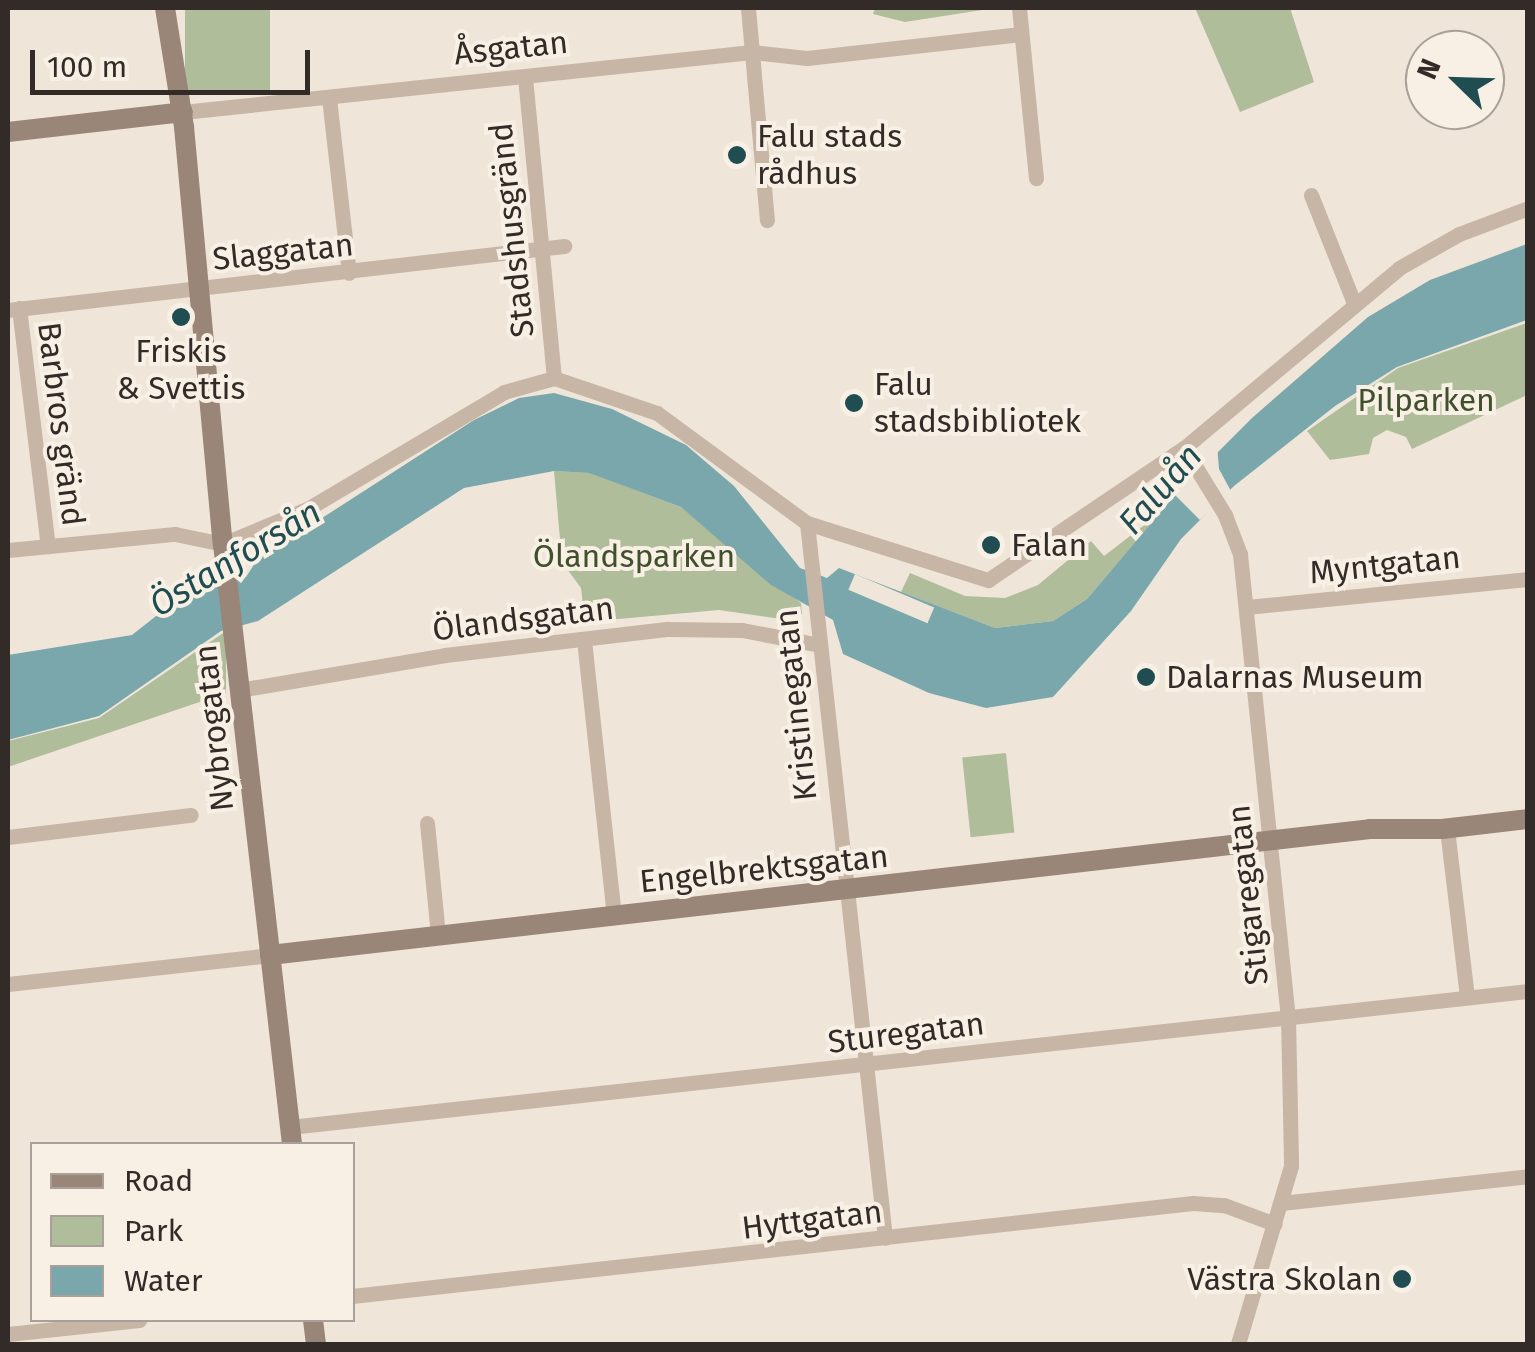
<!DOCTYPE html>
<html>
<head>
<meta charset="utf-8">
<style>
  body { margin:0 }
  #map { position:relative; width:1535px; height:1352px; overflow:hidden; background:#efe6d9; font-family:"Fira Sans",sans-serif }
  div>[style] { position:absolute }
  [style*='--x'] { left:calc(var(--x)*1px); top:calc(var(--y)*1px); width:calc(var(--w)*1px); rotate:calc(var(--a)*1deg) }
  .green>* { inset:0; background:#b0bd9a; transform-origin:0 0 }
  .water>* { inset:0; background:#7aa7ab }
  .pier>* { inset:0; background:#efe6d9; transform-origin:0 0 }
  .street>* { height:15px; margin:-7.5px; padding:0 7.5px; transform-origin:7.5px; border-radius:7.5px; background:#c7b6a6 }
  .secondary>* { height:20px; margin:-10px; padding:0 10px; transform-origin:10px; border-radius:10px; background:#9a8678 }
  .dots>* { width:28px; height:28px; translate:-50% -50%; box-sizing:border-box; border:5px solid #f8f0e5; border-radius:50% }
  span { translate:-50% -50%; white-space:nowrap; text-align:center; line-height:1.15; -webkit-text-stroke:8px #f8f0e5; paint-order:stroke }
  .street-label { font-size:32px; color:#332b27 }
  .poi-label { font-size:32px; color:#332b27 }
  .left { translate:0 -50%; text-align:left }
  .right { translate:-100% -50%; text-align:right }
  .park-label { font-size:32px; color:#41502c }
  .water-label { font-size:35px; color:#1f4d52; font-style:italic }
  .frame { position:absolute; inset:0; border:10px solid #332b27; pointer-events:none }
  .legend { position:absolute; left:30px; top:1142px; width:325px; height:180px; box-sizing:border-box; background:#f8f0e5; border:2px solid #a9a199; margin:0; padding:12px 18px; list-style:none; font-size:30px; color:#332b27 }
  .legend li { display:flex; align-items:center; gap:20px; height:50px }
  .legend b { width:50px; border:2px solid #a9a199 }
  .north { position:absolute; left:1405px; top:30px; width:100px; height:100px; box-sizing:border-box; background:#f8f0e5; border:2px solid #a9a199; border-radius:50%; rotate:293deg; font-size:28px; font-weight:700; line-height:40px; text-align:center; color:#332b27 }
  .north::after { content:''; display:block; margin:auto; width:35px; height:45px; background:#1f4d52; clip-path:polygon(50% 0,100% 100%,50% 72%,0 100%) }
  .scale { position:absolute; left:30px; top:50px; width:280px; height:45px; box-sizing:border-box; border:5px solid #332b27; border-top:0; padding-left:12px; font-size:30px; line-height:35px; white-space:nowrap; color:#332b27; -webkit-text-stroke:8px #f8f0e5; paint-order:stroke }
</style>
</head>
<body>
<div id="map">
  <div class="green">
    <div style="left:185px;top:8px;width:85px;height:83px"></div>
    <div style="clip-path:polygon(875px 8px,995px 8px,905px 22px,873px 14px)"></div>
    <div style="clip-path:polygon(1195px 8px,1290px 8px,1314px 82px,1240px 112px)"></div>
    <div style="clip-path:polygon(1527px 323px,1527px 395px,1412px 449px,1406px 437px,1387px 430px,1373px 438px,1369px 454px,1330px 460px,1307px 431px,1398px 368px)"></div>
    <div style="clip-path:polygon(554px 471px,590px 473px,681px 507px,801px 603px,802px 614px,788px 620px,719px 610px,585px 622px,581px 588px,562px 562px)"></div>
    <div style="clip-path:polygon(1160px 513px,1087px 599px,1053px 621px,995px 628px,901px 592px,910px 573px,965px 596px,1005px 598px,1038px 585px,1091px 541px,1104px 556px)"></div>
    <div style="clip-path:polygon(226px 631px,226px 693px,8px 767px,8px 741px,99px 718px)"></div>
    <div style="left:1006px;top:753px;width:80px;height:44px;rotate:84deg"></div>
  </div>
  <div class="water">
    <div style="clip-path:polygon(1527px 244px,1527px 320px,1397px 367px,1335px 406px,1234px 486px,1181px 539px,1131px 611px,1053px 697px,986px 708px,929px 693px,843px 654px,833px 620px,771px 585px,681px 507px,589px 473px,554px 471px,464px 488px,258px 621px,221px 631px,99px 716px,8px 740px,8px 655px,132px 635px,184px 594px,246px 577px,257px 560px,474px 420px,519px 398px,554px 393px,612px 409px,686px 445px,734px 486px,800px 568px,827px 578px,839px 568px,995px 628px,1053px 621px,1087px 599px,1175px 495px,1252px 418px,1368px 317px,1430px 280px)"></div>
  </div>
  <div class="pier">
    <div style="clip-path:polygon(1217px 445px,1219px 469px,1231px 491px,1200px 520px,1173px 493px)"></div>
    <div style="left:855px;top:574px;width:86px;height:17px;rotate:23deg"></div>
  </div>
  <div class="street">
    <div style="--x:748;--y:8;--w:213;--a:84.9"></div>
    <div style="--x:1019;--y:8;--w:171;--a:84.3"></div>
    <div style="--x:525;--y:77;--w:302;--a:84.5"></div>
    <div style="--x:329;--y:98;--w:176;--a:83.5"></div>
    <div style="--x:183;--y:112;--w:572;--a:-6.02"></div>
    <div style="--x:752;--y:52;--w:55;--a:6.2"></div>
    <div style="--x:807;--y:58;--w:215;--a:-6.4"></div>
    <div style="--x:1311;--y:195;--w:116;--a:68.3"></div>
    <div style="--x:19;--y:308;--w:240;--a:83.1"></div>
    <div style="--x:8;--y:310;--w:560;--a:-6.57"></div>
    <div style="--x:1184;--y:448;--w:79;--a:58.5"></div>
    <div style="--x:1225;--y:515;--w:42;--a:69"></div>
    <div style="--x:1240;--y:554;--w:465;--a:84.1"></div>
    <div style="--x:1288;--y:1017;--w:149;--a:88.8"></div>
    <div style="--x:1291;--y:1166;--w:186;--a:106.6"></div>
    <div style="--x:807;--y:523;--w:719;--a:83.77"></div>
    <div style="--x:8;--y:550;--w:168;--a:-5.5"></div>
    <div style="--x:175;--y:534;--w:49;--a:11.8"></div>
    <div style="--x:223;--y:544;--w:93;--a:-22.7"></div>
    <div style="--x:309;--y:508;--w:227;--a:-30.7"></div>
    <div style="--x:504;--y:392;--w:52;--a:-15.6"></div>
    <div style="--x:554;--y:378;--w:109;--a:18.8"></div>
    <div style="--x:657;--y:413;--w:186;--a:36.3"></div>
    <div style="--x:807;--y:523;--w:190;--a:17.5"></div>
    <div style="--x:988;--y:580;--w:236;--a:-34"></div>
    <div style="--x:1184;--y:448;--w:280;--a:-39.9"></div>
    <div style="--x:1399;--y:268;--w:69;--a:-29.5"></div>
    <div style="--x:1459;--y:234;--w:74;--a:-20.6"></div>
    <div style="--x:1247;--y:607;--w:282;--a:-5.7"></div>
    <div style="--x:584;--y:640;--w:278;--a:83.8"></div>
    <div style="--x:239;--y:690;--w:209;--a:-9.6"></div>
    <div style="--x:445;--y:655;--w:225;--a:-6.7"></div>
    <div style="--x:668;--y:629;--w:74;--a:0.8"></div>
    <div style="--x:742;--y:630;--w:74;--a:10.9"></div>
    <div style="--x:427;--y:823;--w:114;--a:84.4"></div>
    <div style="--x:1447;--y:829;--w:169;--a:83.2"></div>
    <div style="--x:8;--y:837;--w:184;--a:-6.9"></div>
    <div style="--x:8;--y:984;--w:264;--a:-6.3"></div>
    <div style="--x:290;--y:1127;--w:1245;--a:-6.27"></div>
    <div style="--x:1281;--y:1203;--w:248;--a:-6.2"></div>
    <div style="--x:352;--y:1296;--w:846;--a:-6.31"></div>
    <div style="--x:1193;--y:1203;--w:31;--a:4"></div>
    <div style="--x:1224;--y:1205;--w:54;--a:20.4"></div>
    <div style="--x:8;--y:1334;--w:132;--a:-6.1"></div>
  </div>
  <div class="secondary">
    <div style="--x:165;--y:8;--w:121;--a:80.9"></div>
    <div style="--x:184;--y:127;--w:419;--a:84.7"></div>
    <div style="--x:223;--y:544;--w:604;--a:83.44"></div>
    <div style="--x:8;--y:132;--w:176;--a:-6.5"></div>
    <div style="--x:270;--y:955;--w:1107;--a:-6.53"></div>
    <div style="--x:1370;--y:829;--w:72;--a:0"></div>
    <div style="--x:1442;--y:829;--w:87;--a:-6.6"></div>
    <div style="--x:313;--y:1320;--w:24;--a:83"></div>
  </div>
  <div class="dots">
    <div style="left:737px;top:155px;background:#1f4d52"></div>
    <div style="left:181px;top:317px;background:#1f4d52"></div>
    <div style="left:854px;top:403px;background:#1f4d52"></div>
    <div style="left:991px;top:545px;background:#1f4d52"></div>
    <div style="left:1146px;top:677px;background:#1f4d52"></div>
    <div style="left:1402px;top:1279px;background:#1f4d52"></div>
  </div>
  <div class="street-label">
    <span style="left:511px;top:48px;rotate:-6deg">Åsgatan</span>
    <span style="left:512px;top:230px;rotate:-96deg">Stadshusgränd</span>
    <span style="left:283px;top:252px;rotate:-6deg">Slaggatan</span>
    <span style="left:61px;top:424px;rotate:83deg">Barbros gränd</span>
    <span style="left:1385px;top:565px;rotate:-6deg">Myntgatan</span>
    <span style="left:523px;top:619px;rotate:-7deg">Ölandsgatan</span>
    <span style="left:796px;top:705px;rotate:-96deg">Kristinegatan</span>
    <span style="left:214px;top:728px;rotate:-96deg">Nybrogatan</span>
    <span style="left:764px;top:869px;rotate:-6deg">Engelbrektsgatan</span>
    <span style="left:1248px;top:895px;rotate:-96deg">Stigaregatan</span>
    <span style="left:906px;top:1033px;rotate:-7deg">Sturegatan</span>
    <span style="left:812px;top:1220px;rotate:-7deg">Hyttgatan</span>
  </div>
  <div class="poi-label">
    <span class="left" style="left:757px;top:155px">Falu stads<br>rådhus</span>
    <span style="left:181px;top:370px">Friskis<br>&amp; Svettis</span>
    <span class="left" style="left:874px;top:403px">Falu<br>stadsbibliotek</span>
    <span class="left" style="left:1011px;top:545px">Falan</span>
    <span class="left" style="left:1166px;top:677px">Dalarnas Museum</span>
    <span class="right" style="left:1382px;top:1279px">Västra Skolan</span>
  </div>
  <div class="park-label">
    <span style="left:1426px;top:400px">Pilparken</span>
    <span style="left:634px;top:556px">Ölandsparken</span>
  </div>
  <div class="water-label">
    <span style="left:1160px;top:489px;rotate:-49deg">Faluån</span>
    <span style="left:235px;top:558px;rotate:-31deg">Östanforsån</span>
  </div>
  <div class="frame"></div>
  <ul class="legend">
  <li><b style="height:12px;background:#9a8678"></b>Road</li>
  <li><b style="height:28px;background:#b0bd9a"></b>Park</li>
  <li><b style="height:28px;background:#7aa7ab"></b>Water</li>
  </ul>
  <div class="north">N</div>
  <div class="scale">100 m</div>
</div>
</body>
</html>
